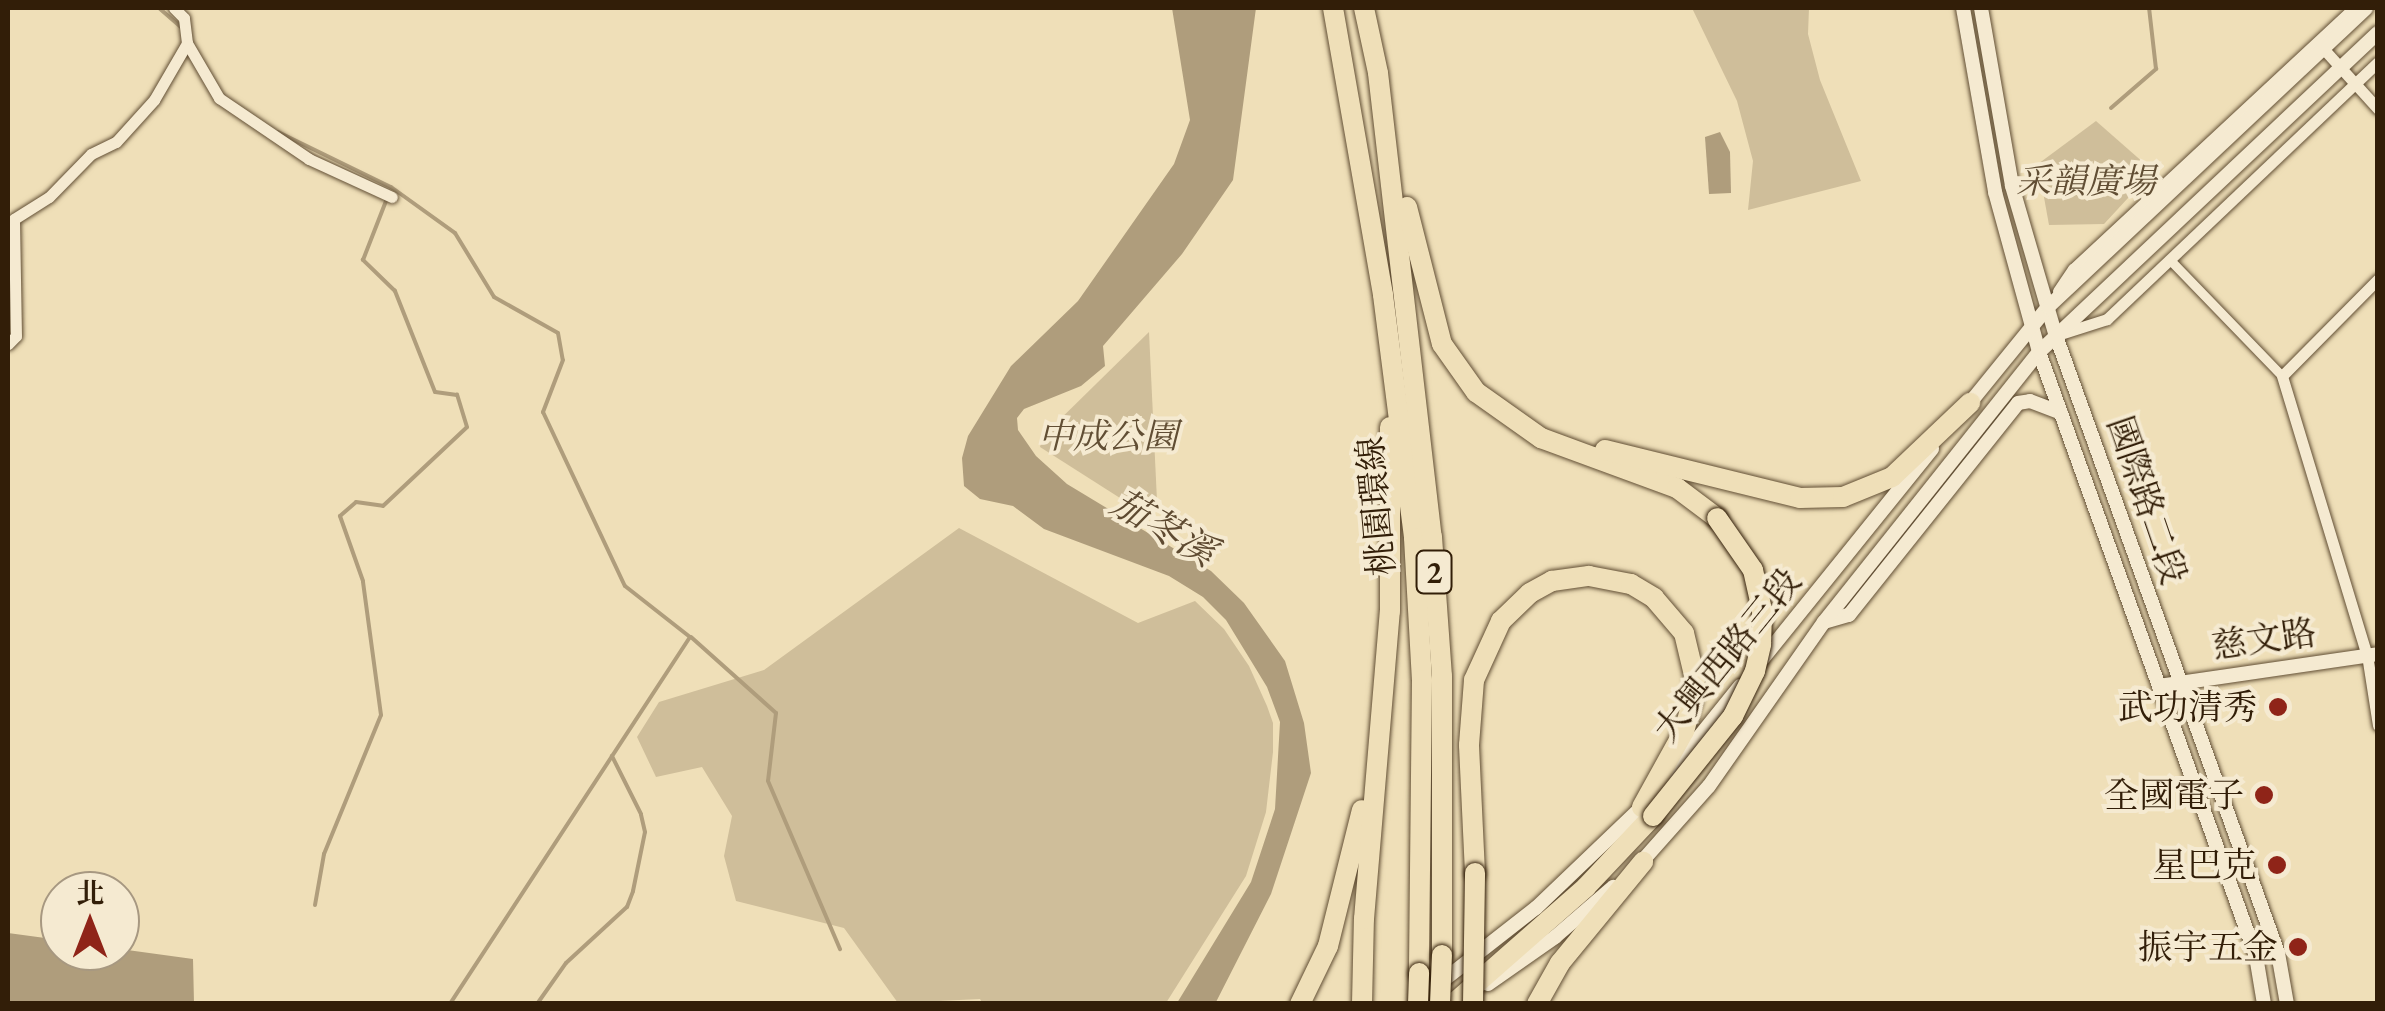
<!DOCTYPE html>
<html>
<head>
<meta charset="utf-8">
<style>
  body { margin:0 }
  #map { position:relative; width:2385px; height:1011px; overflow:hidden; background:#efdfb8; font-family:"EB Garamond","Noto Serif TC",serif }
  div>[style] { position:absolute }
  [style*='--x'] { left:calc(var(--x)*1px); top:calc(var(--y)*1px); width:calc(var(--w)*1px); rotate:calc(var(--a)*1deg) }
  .green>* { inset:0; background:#cfbe9a }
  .water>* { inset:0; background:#af9d7c }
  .stream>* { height:4px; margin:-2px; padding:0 2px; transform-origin:2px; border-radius:2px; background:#af9d7c }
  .roads { filter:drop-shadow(0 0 2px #614e34) drop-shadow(0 0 2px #614e34) }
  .pedestrian>* { height:9px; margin:-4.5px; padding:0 4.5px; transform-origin:4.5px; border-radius:4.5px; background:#f5ead1 }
  .minor>* { height:11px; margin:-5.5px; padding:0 5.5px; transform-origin:5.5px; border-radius:5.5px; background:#f5ead1 }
  .tertiary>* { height:14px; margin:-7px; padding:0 7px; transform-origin:7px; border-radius:7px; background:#f5ead1 }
  .motorway>* { height:20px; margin:-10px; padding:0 10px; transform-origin:10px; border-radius:10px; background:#efdfb8 }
  .bridges { filter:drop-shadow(0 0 2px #321e08) drop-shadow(0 0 2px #321e08) }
  .motorway-bridge>* { height:20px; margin:-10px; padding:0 10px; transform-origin:10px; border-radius:10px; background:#efdfb8 }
  .dots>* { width:28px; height:28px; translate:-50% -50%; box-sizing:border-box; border:5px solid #f5ead1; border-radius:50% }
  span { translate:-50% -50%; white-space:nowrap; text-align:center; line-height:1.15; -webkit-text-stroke:8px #f5ead1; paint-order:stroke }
  .shield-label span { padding:2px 8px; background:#f5ead1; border:2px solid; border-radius:8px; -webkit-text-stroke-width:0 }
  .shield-label { font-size:32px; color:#321e08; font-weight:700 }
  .park-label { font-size:35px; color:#614e34; font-style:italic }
  .street-label { font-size:35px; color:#321e08 }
  .poi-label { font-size:35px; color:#321e08 }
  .right { translate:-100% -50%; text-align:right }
  .water-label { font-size:38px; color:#5e4a31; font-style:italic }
  .frame { position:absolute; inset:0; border:10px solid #321e08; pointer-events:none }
  .north { position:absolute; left:40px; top:871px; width:100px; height:100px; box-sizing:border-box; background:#f5ead1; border:2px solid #a79881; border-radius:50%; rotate:0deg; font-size:28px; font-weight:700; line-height:40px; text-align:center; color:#321e08 }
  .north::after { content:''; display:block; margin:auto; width:35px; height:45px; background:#8f2418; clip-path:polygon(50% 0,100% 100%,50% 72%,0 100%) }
</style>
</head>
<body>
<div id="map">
  <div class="green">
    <div style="clip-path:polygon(1692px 8px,1809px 8px,1808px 34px,1820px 80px,1861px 181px,1748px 210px,1753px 161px,1737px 101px)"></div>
    <div style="clip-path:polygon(2096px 121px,2153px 171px,2104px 224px,2049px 225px,2038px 164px)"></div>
    <div style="clip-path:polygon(1149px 332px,1157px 501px,1131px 505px,1040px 447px,1043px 436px)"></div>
    <div style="clip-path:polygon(959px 528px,1138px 623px,1195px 601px,1224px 629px,1249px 666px,1267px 706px,1273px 723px,1273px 752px,1266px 812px,1246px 876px,1166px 1003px,983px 1004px,980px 999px,898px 1003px,844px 928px,736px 901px,724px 856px,732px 816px,702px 767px,656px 777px,637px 737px,659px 702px,764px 670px)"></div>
  </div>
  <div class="water">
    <div style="clip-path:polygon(1172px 8px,1256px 8px,1233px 180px,1182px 254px,1103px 346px,1105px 366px,1081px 386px,1024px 409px,1017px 418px,1018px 430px,1036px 456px,1067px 484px,1211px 571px,1244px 603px,1285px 661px,1304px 723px,1311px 773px,1271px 894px,1215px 1004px,1177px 1003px,1251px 882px,1275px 809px,1280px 722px,1267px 687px,1226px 620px,1203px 597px,1169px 576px,1044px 529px,1013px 506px,980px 499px,964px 486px,962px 458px,968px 436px,1011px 366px,1078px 301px,1174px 164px,1190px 120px)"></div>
    <div style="clip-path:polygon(1720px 132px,1730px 152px,1731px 193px,1709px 194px,1705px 137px)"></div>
    <div style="clip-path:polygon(8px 933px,60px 940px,60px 951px,120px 949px,193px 959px,194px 1003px,8px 1003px)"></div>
  </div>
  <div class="stream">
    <div style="--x:159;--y:8;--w:29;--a:41"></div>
    <div style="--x:2111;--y:108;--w:60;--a:-40.9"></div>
    <div style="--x:2156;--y:69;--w:61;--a:-96.5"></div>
    <div style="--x:278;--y:132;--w:126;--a:26"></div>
    <div style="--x:391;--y:187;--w:79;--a:35.7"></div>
    <div style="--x:455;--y:233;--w:75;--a:58.6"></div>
    <div style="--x:494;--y:297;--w:73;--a:29.4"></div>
    <div style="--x:558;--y:333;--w:27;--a:80"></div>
    <div style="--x:563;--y:360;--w:56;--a:111"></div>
    <div style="--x:543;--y:412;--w:192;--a:64.8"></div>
    <div style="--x:625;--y:586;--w:83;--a:38.1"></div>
    <div style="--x:690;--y:637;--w:439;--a:123.2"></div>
    <div style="--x:691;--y:637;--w:114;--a:41.8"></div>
    <div style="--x:776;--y:713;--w:68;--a:96.7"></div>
    <div style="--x:768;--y:781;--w:183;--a:66.8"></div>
    <div style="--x:315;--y:905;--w:52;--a:-80"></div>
    <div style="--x:324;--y:854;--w:150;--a:-67.7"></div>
    <div style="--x:381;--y:715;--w:135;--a:-97.7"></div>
    <div style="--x:363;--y:581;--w:69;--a:-109.5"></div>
    <div style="--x:340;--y:516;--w:21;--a:-41"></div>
    <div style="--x:356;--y:502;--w:27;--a:8"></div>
    <div style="--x:383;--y:506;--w:115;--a:-43.2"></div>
    <div style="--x:467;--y:427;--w:34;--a:-107"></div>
    <div style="--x:457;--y:395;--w:22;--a:-172"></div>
    <div style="--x:435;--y:392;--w:109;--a:-111.6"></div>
    <div style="--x:395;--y:291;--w:45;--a:-135.9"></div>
    <div style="--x:363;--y:260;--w:69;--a:-68.7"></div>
    <div style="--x:537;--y:1004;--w:50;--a:-54.7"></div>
    <div style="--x:566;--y:963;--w:83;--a:-42.6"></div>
    <div style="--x:627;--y:907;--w:17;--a:-69"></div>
    <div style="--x:633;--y:891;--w:60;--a:-78.5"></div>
    <div style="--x:645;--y:832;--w:18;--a:-103"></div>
    <div style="--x:641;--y:814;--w:65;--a:-116.6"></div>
  </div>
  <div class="roads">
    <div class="pedestrian">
      <div style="--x:2172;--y:262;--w:158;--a:46"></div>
    </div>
    <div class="minor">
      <div style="--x:187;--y:43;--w:64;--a:59.8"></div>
      <div style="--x:219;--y:98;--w:109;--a:34.1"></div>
      <div style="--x:309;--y:159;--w:91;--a:24.6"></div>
      <div style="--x:2320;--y:45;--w:86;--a:47.8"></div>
      <div style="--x:2378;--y:279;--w:136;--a:134.7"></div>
      <div style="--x:2282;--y:376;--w:292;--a:73.1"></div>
      <div style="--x:2367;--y:655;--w:71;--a:81.1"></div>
      <div style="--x:2058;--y:291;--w:27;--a:-56"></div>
      <div style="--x:2073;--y:269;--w:384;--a:-42.9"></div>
      <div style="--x:2060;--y:334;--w:49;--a:-17.7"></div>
      <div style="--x:2107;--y:319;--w:373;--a:-43.5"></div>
      <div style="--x:8;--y:344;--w:11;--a:-45"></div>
      <div style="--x:16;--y:336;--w:117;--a:-91"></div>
      <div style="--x:14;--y:219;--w:41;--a:-32.2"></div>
      <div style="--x:49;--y:197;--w:60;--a:-45.7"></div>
      <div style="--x:91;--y:154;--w:28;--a:-26"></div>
      <div style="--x:116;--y:142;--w:57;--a:-47.9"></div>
      <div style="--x:154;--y:100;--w:66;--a:-59.9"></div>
      <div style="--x:187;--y:43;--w:25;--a:-97"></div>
      <div style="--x:184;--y:18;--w:14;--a:-135"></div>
    </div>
    <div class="tertiary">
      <div style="--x:1963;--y:8;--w:187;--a:80.1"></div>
      <div style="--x:1995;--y:192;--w:166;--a:74.6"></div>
      <div style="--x:2039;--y:352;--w:642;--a:70.24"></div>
      <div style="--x:2256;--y:956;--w:49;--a:80.5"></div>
      <div style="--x:1981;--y:8;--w:181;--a:80.1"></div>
      <div style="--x:2012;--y:186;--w:156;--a:73.7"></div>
      <div style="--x:2056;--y:336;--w:656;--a:70.21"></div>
      <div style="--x:2278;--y:953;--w:52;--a:80"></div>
      <div style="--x:1965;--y:409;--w:132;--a:-50.9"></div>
      <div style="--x:2048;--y:307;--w:436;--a:-43.2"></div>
      <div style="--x:1824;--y:622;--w:26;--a:-16"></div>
      <div style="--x:1849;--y:615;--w:271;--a:-51.4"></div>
      <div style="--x:2018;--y:403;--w:12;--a:-9"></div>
      <div style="--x:2030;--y:401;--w:33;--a:21"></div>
      <div style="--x:1760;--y:662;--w:274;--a:-51.1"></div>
      <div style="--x:2159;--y:686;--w:221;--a:-8.3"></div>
      <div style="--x:1666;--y:778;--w:118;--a:-51.2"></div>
      <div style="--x:1637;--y:867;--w:108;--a:-48.4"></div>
      <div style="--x:1709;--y:786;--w:200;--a:-55"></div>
      <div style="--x:1824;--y:622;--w:345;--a:-51.5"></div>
      <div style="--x:2039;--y:352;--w:465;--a:-43.3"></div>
      <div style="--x:1488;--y:984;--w:82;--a:-35"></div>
      <div style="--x:1555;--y:937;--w:77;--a:-40.8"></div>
      <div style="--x:1436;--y:986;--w:127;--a:-38"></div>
      <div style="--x:1536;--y:908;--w:152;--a:-43.7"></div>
    </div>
    <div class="motorway">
      <div style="--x:1333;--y:8;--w:291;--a:80.1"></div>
      <div style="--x:1383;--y:295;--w:245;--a:82.7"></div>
      <div style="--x:1414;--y:538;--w:142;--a:86.8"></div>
      <div style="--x:1422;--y:680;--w:293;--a:90.6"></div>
      <div style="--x:1364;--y:8;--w:66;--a:77.8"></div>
      <div style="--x:1378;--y:73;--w:467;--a:83.4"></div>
      <div style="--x:1432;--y:537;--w:139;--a:85.9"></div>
      <div style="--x:1442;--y:676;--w:279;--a:90"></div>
      <div style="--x:1407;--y:207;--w:141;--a:75.7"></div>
      <div style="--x:1442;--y:344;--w:59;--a:54.7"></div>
      <div style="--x:1476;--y:392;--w:80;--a:35.3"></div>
      <div style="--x:1541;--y:438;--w:145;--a:20.2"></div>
      <div style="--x:1677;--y:488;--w:50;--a:36.9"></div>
      <div style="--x:1605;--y:450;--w:201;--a:13.8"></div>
      <div style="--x:1800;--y:498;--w:43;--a:-1.3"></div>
      <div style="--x:1843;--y:497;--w:53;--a:-22.2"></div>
      <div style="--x:1892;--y:477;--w:108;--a:-43.5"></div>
      <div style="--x:1475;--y:873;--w:128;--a:-92.7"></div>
      <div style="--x:1469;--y:745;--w:65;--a:-85.6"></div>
      <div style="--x:1474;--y:680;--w:65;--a:-65.4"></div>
      <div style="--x:1501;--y:621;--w:40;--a:-44"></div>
      <div style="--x:1530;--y:593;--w:25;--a:-29"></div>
      <div style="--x:1552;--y:581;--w:37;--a:-8"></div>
      <div style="--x:1589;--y:576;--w:43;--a:10.8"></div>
      <div style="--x:1631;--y:584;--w:27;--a:31"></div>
      <div style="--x:1654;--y:598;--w:46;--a:49.4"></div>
      <div style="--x:1684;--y:633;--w:47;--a:76.6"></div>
      <div style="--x:1695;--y:679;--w:23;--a:97"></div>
      <div style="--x:1692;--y:702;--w:30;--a:105"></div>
      <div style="--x:1684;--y:731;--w:87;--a:118.9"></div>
      <div style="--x:1300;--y:1004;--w:64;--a:-64.2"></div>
      <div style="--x:1328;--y:946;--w:140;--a:-76"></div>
      <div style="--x:1362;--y:1004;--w:85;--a:-88.7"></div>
      <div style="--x:1364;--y:919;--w:309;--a:-85.2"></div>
      <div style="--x:1390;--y:611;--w:184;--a:-90"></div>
      <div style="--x:1453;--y:1004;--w:177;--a:-41.3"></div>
      <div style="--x:1586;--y:887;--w:98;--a:-46.7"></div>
      <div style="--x:1537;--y:1004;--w:47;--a:-60.7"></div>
      <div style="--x:1560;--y:963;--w:131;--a:-50.6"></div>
    </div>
  </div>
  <div class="bridges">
    <div class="motorway-bridge">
      <div style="--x:1653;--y:816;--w:128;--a:-51.3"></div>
      <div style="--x:1733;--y:716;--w:50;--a:-63.9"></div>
      <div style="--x:1755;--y:671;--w:28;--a:-77"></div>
      <div style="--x:1761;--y:644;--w:34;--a:-88"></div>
      <div style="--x:1762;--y:610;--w:41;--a:-102.7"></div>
      <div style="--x:1753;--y:570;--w:63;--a:-124.7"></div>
      <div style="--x:1418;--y:1004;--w:31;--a:-88"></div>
      <div style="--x:1440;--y:1004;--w:49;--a:-87.7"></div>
      <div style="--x:1473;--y:1004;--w:131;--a:-89.1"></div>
    </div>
  </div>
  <div class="dots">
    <div style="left:2278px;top:707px;background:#8f2418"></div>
    <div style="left:2264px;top:795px;background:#8f2418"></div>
    <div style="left:2277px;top:865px;background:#8f2418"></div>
    <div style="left:2298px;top:947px;background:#8f2418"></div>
  </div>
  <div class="shield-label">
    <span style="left:1434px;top:572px">2</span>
  </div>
  <div class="park-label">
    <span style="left:2086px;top:181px">采韻廣場</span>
    <span style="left:1108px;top:436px">中成公園</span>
  </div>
  <div class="street-label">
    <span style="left:2147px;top:500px;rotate:71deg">國際路二段</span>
    <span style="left:1376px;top:506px;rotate:-95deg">桃園環線</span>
    <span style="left:2264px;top:639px;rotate:-8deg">慈文路</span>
    <span style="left:1727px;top:655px;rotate:-51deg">大興西路三段</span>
  </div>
  <div class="poi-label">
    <span class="right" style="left:2258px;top:707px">武功清秀</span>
    <span class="right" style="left:2244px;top:795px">全國電子</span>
    <span class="right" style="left:2257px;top:865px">星巴克</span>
    <span class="right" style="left:2278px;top:947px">振宇五金</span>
  </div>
  <div class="water-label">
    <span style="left:1164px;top:527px;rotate:30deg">茄苳溪</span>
  </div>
  <div class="frame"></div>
  <div class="north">北</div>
</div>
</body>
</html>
